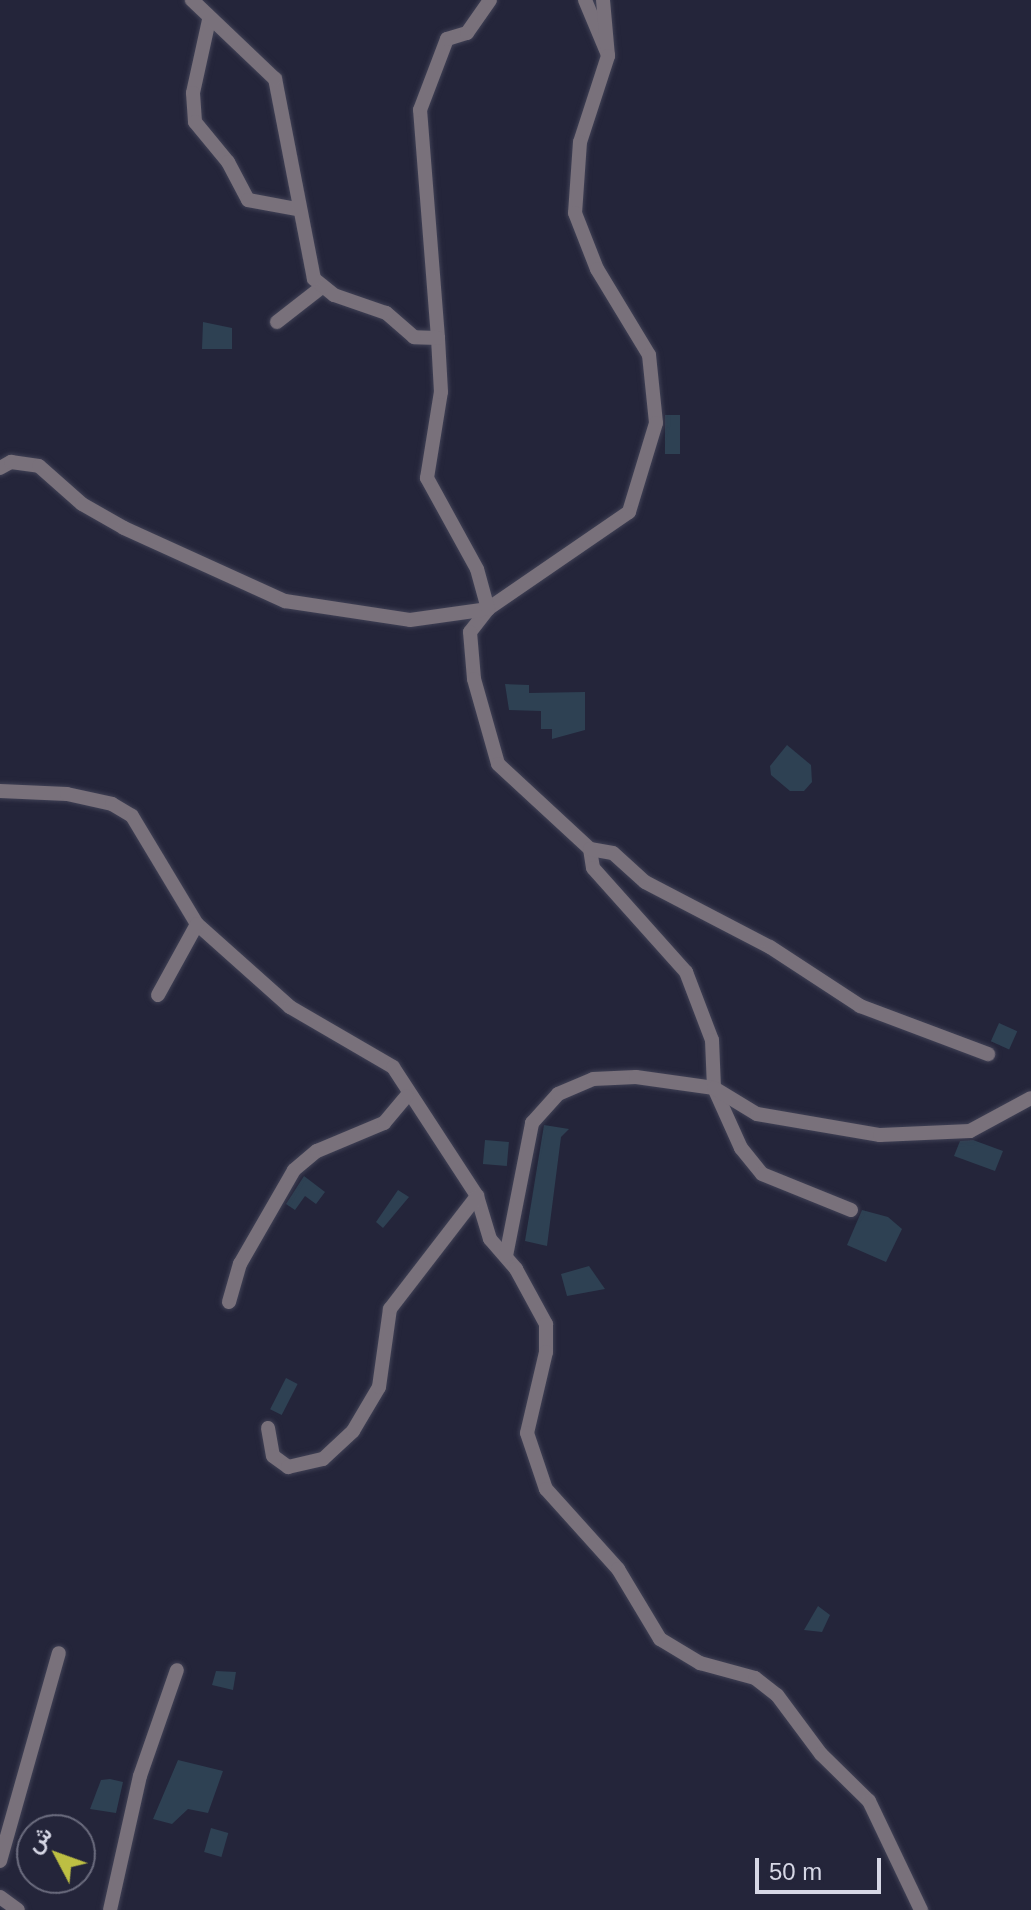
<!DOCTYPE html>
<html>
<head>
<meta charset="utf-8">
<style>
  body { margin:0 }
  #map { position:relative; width:1031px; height:1910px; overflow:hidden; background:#24253a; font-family:Helvetica,Vazirmatn,sans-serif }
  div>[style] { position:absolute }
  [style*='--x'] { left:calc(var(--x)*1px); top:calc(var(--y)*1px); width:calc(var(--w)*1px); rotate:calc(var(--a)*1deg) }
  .building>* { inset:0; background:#2e4153; transform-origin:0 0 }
  .roads { filter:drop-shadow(0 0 2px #404155) drop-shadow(0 0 2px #404155) }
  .minor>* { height:14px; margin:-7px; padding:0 7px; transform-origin:7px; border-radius:7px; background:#79717b }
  span { translate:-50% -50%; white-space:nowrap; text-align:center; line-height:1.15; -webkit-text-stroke:7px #24253a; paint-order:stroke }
  .north { position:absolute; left:16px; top:1814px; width:80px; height:80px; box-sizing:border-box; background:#24253a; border:2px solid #6b6c7e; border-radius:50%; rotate:311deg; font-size:22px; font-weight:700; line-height:32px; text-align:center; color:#d6d7e5 }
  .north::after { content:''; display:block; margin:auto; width:28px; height:36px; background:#bdbf43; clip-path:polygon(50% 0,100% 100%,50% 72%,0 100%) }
  .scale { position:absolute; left:755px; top:1858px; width:126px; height:36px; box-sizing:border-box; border:4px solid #d6d7e5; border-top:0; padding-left:10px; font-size:24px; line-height:28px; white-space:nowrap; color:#d6d7e5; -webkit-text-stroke:6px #24253a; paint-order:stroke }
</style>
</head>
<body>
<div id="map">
  <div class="building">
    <div style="clip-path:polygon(203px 322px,232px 328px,232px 349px,202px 349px)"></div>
    <div style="left:665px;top:415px;width:15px;height:39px"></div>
    <div style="clip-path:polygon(505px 684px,529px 685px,529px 693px,585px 692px,585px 730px,552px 739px,552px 729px,541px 729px,541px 711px,509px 710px)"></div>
    <div style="clip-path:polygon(787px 745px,811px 765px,812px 782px,804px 791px,790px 791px,771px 775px,770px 766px)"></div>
    <div style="left:999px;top:1023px;width:20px;height:20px;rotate:24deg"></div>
    <div style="clip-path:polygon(544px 1125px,569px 1129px,561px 1137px,547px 1246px,525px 1241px)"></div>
    <div style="left:485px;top:1140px;width:24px;height:24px;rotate:5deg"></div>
    <div style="clip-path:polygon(973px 1140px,1003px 1151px,995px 1171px,954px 1156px,960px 1141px)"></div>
    <div style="clip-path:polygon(304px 1176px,325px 1192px,316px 1204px,305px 1196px,295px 1210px,286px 1204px)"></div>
    <div style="clip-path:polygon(398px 1190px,409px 1197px,383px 1228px,376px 1222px)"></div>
    <div style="clip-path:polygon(862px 1210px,888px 1217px,902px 1229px,886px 1262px,847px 1245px)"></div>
    <div style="clip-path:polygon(589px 1266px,605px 1289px,567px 1296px,561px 1274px)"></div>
    <div style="left:286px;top:1378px;width:13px;height:35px;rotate:27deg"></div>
    <div style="clip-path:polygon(818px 1606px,830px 1615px,822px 1632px,804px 1630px)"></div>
    <div style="clip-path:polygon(216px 1671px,236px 1672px,233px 1690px,212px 1685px)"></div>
    <div style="clip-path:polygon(178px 1760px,223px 1771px,208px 1813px,188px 1809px,172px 1824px,153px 1819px)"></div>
    <div style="clip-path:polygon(110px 1779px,123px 1782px,116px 1813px,90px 1809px,101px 1780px)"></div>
    <div style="left:211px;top:1828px;width:18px;height:25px;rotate:16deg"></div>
  </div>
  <div class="roads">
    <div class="minor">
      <div style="--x:585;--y:0;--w:60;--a:67.3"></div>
      <div style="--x:603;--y:0;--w:56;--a:84.9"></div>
      <div style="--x:608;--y:56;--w:90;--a:108"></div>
      <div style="--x:580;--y:142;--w:71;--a:94"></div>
      <div style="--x:575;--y:213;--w:60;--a:68.6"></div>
      <div style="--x:597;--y:269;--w:100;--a:58.8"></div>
      <div style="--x:649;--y:355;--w:68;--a:84.1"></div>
      <div style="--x:656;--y:423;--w:93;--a:106.9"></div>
      <div style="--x:629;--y:512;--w:171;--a:145.5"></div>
      <div style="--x:488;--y:609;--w:29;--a:128"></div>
      <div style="--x:470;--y:632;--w:47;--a:85.1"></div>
      <div style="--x:474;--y:679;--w:88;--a:74.2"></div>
      <div style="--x:498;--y:764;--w:125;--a:42.7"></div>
      <div style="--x:590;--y:849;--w:19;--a:81"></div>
      <div style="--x:593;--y:868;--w:140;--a:48.2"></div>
      <div style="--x:686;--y:972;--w:73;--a:69.1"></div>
      <div style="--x:712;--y:1040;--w:48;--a:87.6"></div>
      <div style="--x:714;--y:1088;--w:66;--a:65.8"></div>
      <div style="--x:741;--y:1148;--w:33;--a:51"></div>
      <div style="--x:762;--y:1174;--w:96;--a:22"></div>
      <div style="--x:209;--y:20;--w:75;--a:102.4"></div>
      <div style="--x:193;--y:93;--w:29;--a:86"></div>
      <div style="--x:195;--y:122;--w:52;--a:50.5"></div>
      <div style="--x:228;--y:162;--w:43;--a:62.2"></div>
      <div style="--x:248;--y:200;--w:50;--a:10.4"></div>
      <div style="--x:277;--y:322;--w:58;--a:-38"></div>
      <div style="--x:438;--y:338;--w:229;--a:-94.5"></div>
      <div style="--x:420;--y:110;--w:76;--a:-69.2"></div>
      <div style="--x:447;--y:39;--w:21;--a:-17"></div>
      <div style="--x:467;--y:33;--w:40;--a:-55.1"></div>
      <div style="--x:0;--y:468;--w:13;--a:-29"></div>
      <div style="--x:11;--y:462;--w:28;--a:8"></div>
      <div style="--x:39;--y:466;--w:57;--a:41.5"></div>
      <div style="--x:82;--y:504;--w:48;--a:29.7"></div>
      <div style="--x:124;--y:528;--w:177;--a:24.4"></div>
      <div style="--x:285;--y:601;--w:126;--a:8.6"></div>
      <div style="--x:410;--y:620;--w:79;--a:-8"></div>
      <div style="--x:488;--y:609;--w:41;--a:-105.4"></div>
      <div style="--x:477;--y:569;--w:104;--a:-118.8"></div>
      <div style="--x:427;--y:478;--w:87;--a:-80.8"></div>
      <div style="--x:441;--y:392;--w:54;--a:-93.2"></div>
      <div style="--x:438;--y:338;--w:24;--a:-178"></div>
      <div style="--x:414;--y:337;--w:37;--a:-139"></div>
      <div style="--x:386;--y:313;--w:55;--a:-160.9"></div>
      <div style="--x:334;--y:295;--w:26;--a:-141"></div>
      <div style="--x:314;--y:279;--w:204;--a:-101"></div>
      <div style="--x:275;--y:79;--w:115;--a:-136.4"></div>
      <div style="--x:0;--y:791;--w:67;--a:2.6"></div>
      <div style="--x:67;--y:794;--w:46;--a:12.5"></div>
      <div style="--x:112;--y:804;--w:23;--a:31"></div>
      <div style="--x:132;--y:816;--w:126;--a:59"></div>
      <div style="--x:197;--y:924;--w:125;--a:41.7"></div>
      <div style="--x:290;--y:1007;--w:119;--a:30.2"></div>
      <div style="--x:393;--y:1067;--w:154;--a:56.9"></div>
      <div style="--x:477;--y:1196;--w:45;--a:73.2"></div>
      <div style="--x:490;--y:1239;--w:40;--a:49"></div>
      <div style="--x:516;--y:1269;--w:63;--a:61.4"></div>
      <div style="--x:546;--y:1324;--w:28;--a:90"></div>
      <div style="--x:546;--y:1352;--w:83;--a:103.2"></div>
      <div style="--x:527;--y:1433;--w:59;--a:71.3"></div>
      <div style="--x:546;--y:1489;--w:108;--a:48"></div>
      <div style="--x:618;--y:1569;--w:82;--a:59"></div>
      <div style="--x:660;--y:1639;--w:47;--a:31"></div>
      <div style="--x:700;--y:1663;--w:57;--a:15.3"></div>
      <div style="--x:755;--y:1678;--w:28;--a:38"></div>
      <div style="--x:777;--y:1695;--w:74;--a:53.3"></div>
      <div style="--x:821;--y:1754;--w:67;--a:44.4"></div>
      <div style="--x:869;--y:1801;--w:121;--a:64.5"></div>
      <div style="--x:590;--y:849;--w:23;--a:10"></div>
      <div style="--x:613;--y:853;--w:43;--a:42.2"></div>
      <div style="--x:645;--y:882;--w:141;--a:27.5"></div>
      <div style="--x:770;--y:947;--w:108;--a:33.2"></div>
      <div style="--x:860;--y:1006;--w:137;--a:20.6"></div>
      <div style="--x:158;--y:995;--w:81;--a:-61.2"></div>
      <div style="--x:506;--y:1256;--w:136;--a:-78.9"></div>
      <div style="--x:532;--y:1123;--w:39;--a:-48"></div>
      <div style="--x:558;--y:1094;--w:38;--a:-23"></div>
      <div style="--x:593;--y:1079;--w:43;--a:-2.7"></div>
      <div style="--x:636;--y:1077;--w:79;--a:8"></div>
      <div style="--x:714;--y:1088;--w:50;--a:31.2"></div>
      <div style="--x:757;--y:1114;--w:125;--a:9.7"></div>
      <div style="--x:880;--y:1135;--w:90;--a:-2.5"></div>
      <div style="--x:970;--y:1131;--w:69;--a:-28.4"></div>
      <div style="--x:229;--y:1302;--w:40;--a:-74"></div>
      <div style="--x:240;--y:1264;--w:108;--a:-60.1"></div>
      <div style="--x:294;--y:1170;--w:30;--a:-40"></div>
      <div style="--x:317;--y:1151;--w:73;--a:-22.7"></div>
      <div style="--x:384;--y:1123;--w:35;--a:-50"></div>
      <div style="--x:268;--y:1428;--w:28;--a:80"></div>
      <div style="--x:273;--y:1456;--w:19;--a:36"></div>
      <div style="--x:288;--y:1467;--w:36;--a:-13"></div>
      <div style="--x:323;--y:1459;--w:41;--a:-43"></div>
      <div style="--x:353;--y:1431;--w:51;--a:-59.4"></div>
      <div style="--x:379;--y:1387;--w:79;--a:-82"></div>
      <div style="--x:390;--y:1309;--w:143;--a:-52.4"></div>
      <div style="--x:0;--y:1861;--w:216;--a:-74.2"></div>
      <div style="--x:0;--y:1897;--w:22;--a:36"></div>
      <div style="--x:110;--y:1910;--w:137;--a:-77.4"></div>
      <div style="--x:140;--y:1776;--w:112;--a:-70.8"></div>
    </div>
  </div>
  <div class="north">ش</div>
  <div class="scale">50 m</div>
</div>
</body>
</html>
